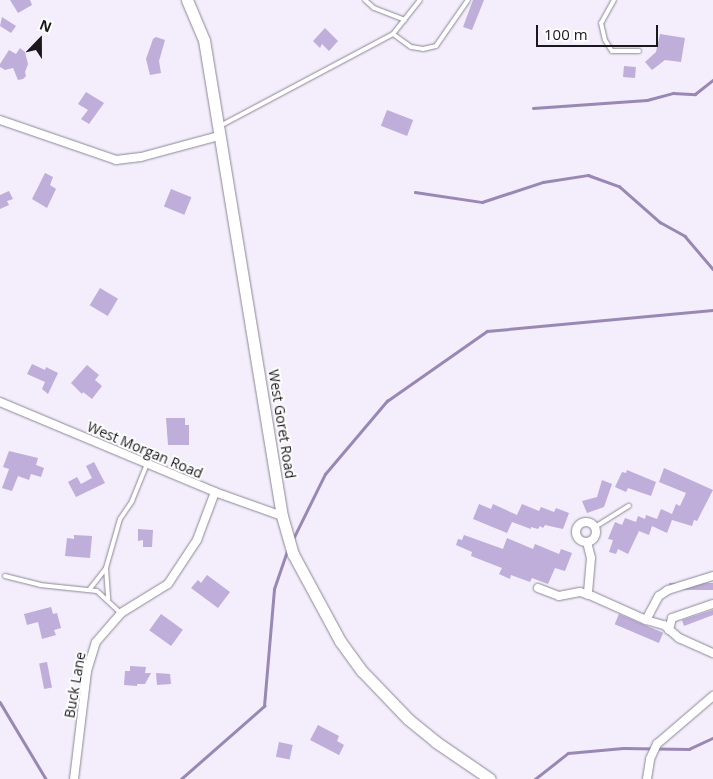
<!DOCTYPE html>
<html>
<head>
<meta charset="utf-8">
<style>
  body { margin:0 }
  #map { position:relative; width:713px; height:779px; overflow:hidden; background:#f3edfc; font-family:"Open Sans",sans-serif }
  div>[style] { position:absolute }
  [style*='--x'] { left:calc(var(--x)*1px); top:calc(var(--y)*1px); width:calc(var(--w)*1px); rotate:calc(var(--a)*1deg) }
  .stream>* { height:2.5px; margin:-1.25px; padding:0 1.25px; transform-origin:1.25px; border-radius:1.25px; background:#9988b4 }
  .building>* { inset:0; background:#bfadda; transform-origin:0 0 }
  .roads { filter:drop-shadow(0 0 1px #8c8795) drop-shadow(0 0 1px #8c8795) }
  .lane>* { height:4px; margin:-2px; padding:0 2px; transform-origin:2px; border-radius:2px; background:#fff }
  .street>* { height:8px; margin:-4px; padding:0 4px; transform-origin:4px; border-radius:4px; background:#fff }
  .street>.ring { margin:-4px; padding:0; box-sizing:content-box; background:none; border:8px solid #fff; border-radius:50% }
  .secondary>* { height:11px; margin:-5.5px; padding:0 5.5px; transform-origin:5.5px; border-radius:5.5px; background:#fff }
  span { translate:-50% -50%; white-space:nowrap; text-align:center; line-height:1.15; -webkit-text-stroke:4px #fdfdfd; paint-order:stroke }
  .street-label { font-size:14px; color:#1a181d }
  .north { position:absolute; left:15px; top:15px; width:50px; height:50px; -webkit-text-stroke:4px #fdfdfd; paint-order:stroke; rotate:22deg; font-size:14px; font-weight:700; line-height:20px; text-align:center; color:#1a181d }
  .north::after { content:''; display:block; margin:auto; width:18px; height:22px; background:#1a181d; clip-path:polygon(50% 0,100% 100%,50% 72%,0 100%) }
  .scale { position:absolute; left:536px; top:25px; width:122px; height:22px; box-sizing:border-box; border:2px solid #1a181d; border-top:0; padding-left:6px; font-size:15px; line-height:18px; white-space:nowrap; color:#1a181d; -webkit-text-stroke:4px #fdfdfd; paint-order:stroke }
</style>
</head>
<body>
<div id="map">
  <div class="stream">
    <div style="--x:533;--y:108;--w:114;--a:-4"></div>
    <div style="--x:647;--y:100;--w:27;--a:-15"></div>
    <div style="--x:673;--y:93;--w:22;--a:3"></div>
    <div style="--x:695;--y:94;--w:23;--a:-38"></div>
    <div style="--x:415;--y:192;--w:68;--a:8.5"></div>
    <div style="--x:482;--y:202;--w:64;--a:-18.2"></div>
    <div style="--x:543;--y:182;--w:46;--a:-8.8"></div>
    <div style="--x:588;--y:175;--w:33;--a:20"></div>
    <div style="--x:619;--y:186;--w:55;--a:41.3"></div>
    <div style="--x:660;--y:222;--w:29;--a:29"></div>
    <div style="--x:685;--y:236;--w:43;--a:49.7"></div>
    <div style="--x:293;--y:539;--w:72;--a:-63.8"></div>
    <div style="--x:325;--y:474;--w:96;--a:-49.7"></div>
    <div style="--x:387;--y:401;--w:122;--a:-35"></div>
    <div style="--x:487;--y:331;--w:227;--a:-5.3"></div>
    <div style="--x:0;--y:702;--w:90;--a:59.1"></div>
    <div style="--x:181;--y:779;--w:111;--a:-41.3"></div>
    <div style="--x:264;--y:706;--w:117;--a:-85.1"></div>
    <div style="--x:274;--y:589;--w:40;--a:-71.1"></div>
    <div style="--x:535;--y:779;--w:42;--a:-38.2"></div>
    <div style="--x:568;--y:753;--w:55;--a:-5.2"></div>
    <div style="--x:623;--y:748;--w:66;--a:0.9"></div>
    <div style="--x:689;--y:749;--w:26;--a:-25"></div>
  </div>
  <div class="building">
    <div style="clip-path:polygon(10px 0,30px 0,32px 5px,18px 13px)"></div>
    <div style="clip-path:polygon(473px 0,484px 0,472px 30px,463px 27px)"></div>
    <div style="clip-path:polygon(2px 17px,16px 26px,11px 33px,0 26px)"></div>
    <div style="clip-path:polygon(325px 28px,338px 41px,329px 51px,322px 44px,320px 48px,313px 41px)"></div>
    <div style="clip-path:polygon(660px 34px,685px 38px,681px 62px,665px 60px,652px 70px,645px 62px,656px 52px)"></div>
    <div style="clip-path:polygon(156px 37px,165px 40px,159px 61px,161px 73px,150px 75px,146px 59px,153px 39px)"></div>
    <div style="clip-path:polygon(20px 48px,25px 52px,28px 64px,25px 72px,26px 76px,23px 79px,18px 80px,13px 68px,5px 70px,0 67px,0 64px,9px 50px,16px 54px)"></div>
    <div style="left:624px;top:66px;width:12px;height:11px;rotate:5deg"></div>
    <div style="clip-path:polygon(86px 92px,104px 103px,89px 124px,81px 119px,88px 110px,78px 104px)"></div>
    <div style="left:387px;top:110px;width:28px;height:17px;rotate:21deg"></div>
    <div style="clip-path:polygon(45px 173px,53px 177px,50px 185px,56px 189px,47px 208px,32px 199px)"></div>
    <div style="left:171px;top:189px;width:22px;height:19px;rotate:22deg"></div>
    <div style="clip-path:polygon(9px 191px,13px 199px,7px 201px,9px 205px,0 209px,0 195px)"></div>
    <div style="left:100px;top:288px;width:21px;height:20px;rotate:31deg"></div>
    <div style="clip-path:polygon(32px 364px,45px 370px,46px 367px,58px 373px,48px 394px,42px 389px,45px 382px,27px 374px)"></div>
    <div style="clip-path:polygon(87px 365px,99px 375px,95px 380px,102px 386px,92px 399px,83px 392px,82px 394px,71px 383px)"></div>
    <div style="clip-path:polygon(166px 418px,185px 418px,185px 425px,189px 425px,189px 445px,168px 445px)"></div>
    <div style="clip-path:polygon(9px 451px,38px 458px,36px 465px,44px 468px,41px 477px,31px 474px,29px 480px,18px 476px,12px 491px,2px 488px,9px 469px,3px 467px)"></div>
    <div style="clip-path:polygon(94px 462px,105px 483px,76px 497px,68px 482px,77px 477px,81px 484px,92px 478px,86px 466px)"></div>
    <div style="clip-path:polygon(664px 468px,713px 490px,697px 521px,694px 520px,692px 526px,672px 520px,667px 533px,652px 526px,649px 535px,639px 531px,628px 554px,618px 549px,616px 554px,609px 552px,613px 540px,608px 539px,615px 522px,622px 525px,625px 518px,636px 522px,638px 516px,645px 519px,646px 515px,657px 519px,661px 509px,672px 514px,676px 504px,680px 506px,686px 493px,659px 482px)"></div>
    <div style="clip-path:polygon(627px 470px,656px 482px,651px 496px,628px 488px,626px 492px,615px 487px,622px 472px,626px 473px)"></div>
    <div style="clip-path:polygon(602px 480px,612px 484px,604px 507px,587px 513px,582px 501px,597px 497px)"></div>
    <div style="clip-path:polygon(479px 504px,491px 509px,493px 504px,517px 515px,522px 504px,539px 511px,541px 507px,554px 512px,556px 508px,569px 513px,563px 529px,545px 525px,543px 528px,540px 526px,538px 529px,531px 527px,531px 529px,512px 522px,507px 533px,473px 519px)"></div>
    <div style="clip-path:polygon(138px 529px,153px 530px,152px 547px,143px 547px,143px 540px,138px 541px)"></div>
    <div style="clip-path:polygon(74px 535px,92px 536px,90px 558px,65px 556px,67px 538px,74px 539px)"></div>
    <div style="clip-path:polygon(464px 535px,503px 549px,507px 538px,533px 549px,535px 544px,559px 554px,561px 549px,572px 553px,565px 571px,555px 568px,548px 584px,532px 578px,530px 582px,511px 575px,510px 579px,499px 574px,502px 568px,471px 556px,472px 552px,456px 545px,458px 539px,462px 540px)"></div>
    <div style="clip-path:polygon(207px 575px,230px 592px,218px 608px,191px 588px,198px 580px,201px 583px)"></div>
    <div style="left:713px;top:583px;width:7px;height:44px;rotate:90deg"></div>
    <div style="clip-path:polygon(51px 607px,53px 614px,57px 613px,61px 628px,54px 630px,56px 635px,42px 639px,38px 622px,27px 625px,24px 614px)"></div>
    <div style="clip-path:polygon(713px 610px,713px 615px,684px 626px,682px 620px)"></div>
    <div style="left:161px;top:614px;width:27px;height:20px;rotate:36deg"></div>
    <div style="left:619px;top:614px;width:48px;height:11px;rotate:23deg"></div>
    <div style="left:47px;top:662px;width:26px;height:8px;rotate:79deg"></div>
    <div style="clip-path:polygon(130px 666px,146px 667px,145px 673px,151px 673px,145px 684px,137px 684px,137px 686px,124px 685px,125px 671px,130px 671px)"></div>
    <div style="clip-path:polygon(156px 673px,170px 674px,171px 684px,157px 685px)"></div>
    <div style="clip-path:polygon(318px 725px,339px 736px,337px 741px,344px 745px,339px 755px,310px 740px)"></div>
    <div style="left:279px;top:742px;width:14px;height:15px;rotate:12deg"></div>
  </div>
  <div class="roads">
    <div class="lane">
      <div style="--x:365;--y:0;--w:12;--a:42"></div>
      <div style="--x:374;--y:8;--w:33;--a:21"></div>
      <div style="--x:614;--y:0;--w:26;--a:119"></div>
      <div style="--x:601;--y:23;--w:17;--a:77"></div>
      <div style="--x:605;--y:40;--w:13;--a:58"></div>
      <div style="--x:612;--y:51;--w:27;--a:0"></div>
      <div style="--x:393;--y:34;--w:43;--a:-51.5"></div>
      <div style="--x:220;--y:126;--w:196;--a:-28"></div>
      <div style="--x:393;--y:34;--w:22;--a:36"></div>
      <div style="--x:411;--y:47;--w:12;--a:9"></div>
      <div style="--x:423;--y:49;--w:13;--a:-13"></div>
      <div style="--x:436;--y:46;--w:56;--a:-55.2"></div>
      <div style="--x:595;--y:527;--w:40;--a:-32"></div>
      <div style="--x:106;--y:568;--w:32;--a:86"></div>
      <div style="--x:5;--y:576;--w:36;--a:14"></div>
      <div style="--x:40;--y:585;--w:57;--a:6"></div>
      <div style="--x:97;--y:591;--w:33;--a:43"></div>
      <div style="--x:89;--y:590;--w:28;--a:-52"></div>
      <div style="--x:106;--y:568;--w:51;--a:-74.1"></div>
      <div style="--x:120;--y:519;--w:22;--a:-56"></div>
      <div style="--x:132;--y:501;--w:40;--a:-68"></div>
    </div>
    <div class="street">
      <div style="--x:0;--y:120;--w:123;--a:19"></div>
      <div style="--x:116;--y:160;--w:25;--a:-7"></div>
      <div style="--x:141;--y:157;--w:81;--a:-15.1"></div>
      <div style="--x:0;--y:402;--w:233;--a:22.7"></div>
      <div style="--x:215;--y:492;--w:71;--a:19.7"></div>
      <div class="ring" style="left:576px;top:522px;width:12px;height:12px"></div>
      <div style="--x:587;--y:542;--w:16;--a:76"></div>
      <div style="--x:591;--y:558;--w:37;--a:95"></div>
      <div style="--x:538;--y:588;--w:22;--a:21"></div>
      <div style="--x:559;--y:596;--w:21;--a:-11"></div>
      <div style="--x:580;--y:592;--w:13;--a:18"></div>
      <div style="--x:592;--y:596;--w:59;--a:24"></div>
      <div style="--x:646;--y:620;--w:19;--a:16"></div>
      <div style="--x:664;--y:625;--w:20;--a:41"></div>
      <div style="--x:679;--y:638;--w:37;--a:24"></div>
      <div style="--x:646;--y:620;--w:27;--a:-62"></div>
      <div style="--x:659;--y:596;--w:11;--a:-34"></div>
      <div style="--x:668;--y:590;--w:47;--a:-17.3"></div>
      <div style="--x:669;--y:630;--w:12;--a:-76"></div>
      <div style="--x:672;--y:618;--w:43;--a:-18.9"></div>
      <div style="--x:74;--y:779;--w:109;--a:-83.1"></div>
      <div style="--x:87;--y:671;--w:30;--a:-73"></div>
      <div style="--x:96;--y:642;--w:38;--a:-49"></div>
      <div style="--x:121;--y:613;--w:55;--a:-31.7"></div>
      <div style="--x:168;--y:584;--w:53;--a:-56.6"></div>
      <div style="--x:197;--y:540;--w:51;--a:-69.4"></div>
      <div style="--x:647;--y:779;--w:20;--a:-81"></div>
      <div style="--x:650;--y:759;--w:17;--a:-65"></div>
      <div style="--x:657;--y:744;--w:74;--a:-40.6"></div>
    </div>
    <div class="secondary">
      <div style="--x:187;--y:0;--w:43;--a:67"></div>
      <div style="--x:204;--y:40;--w:482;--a:80.7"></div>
      <div style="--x:282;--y:516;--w:40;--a:74"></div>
      <div style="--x:293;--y:554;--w:99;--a:61.6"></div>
      <div style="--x:340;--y:641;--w:37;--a:54"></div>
      <div style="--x:362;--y:671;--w:66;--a:46.2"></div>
      <div style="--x:408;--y:719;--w:36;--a:39"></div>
      <div style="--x:436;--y:742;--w:65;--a:34.4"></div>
    </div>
  </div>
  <div class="street-label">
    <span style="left:282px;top:424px;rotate:81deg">West Goret Road</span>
    <span style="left:145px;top:450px;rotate:23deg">West Morgan Road</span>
    <span style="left:75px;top:685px;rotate:-80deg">Buck Lane</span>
  </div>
  <div class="north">N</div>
  <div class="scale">100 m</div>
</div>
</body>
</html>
